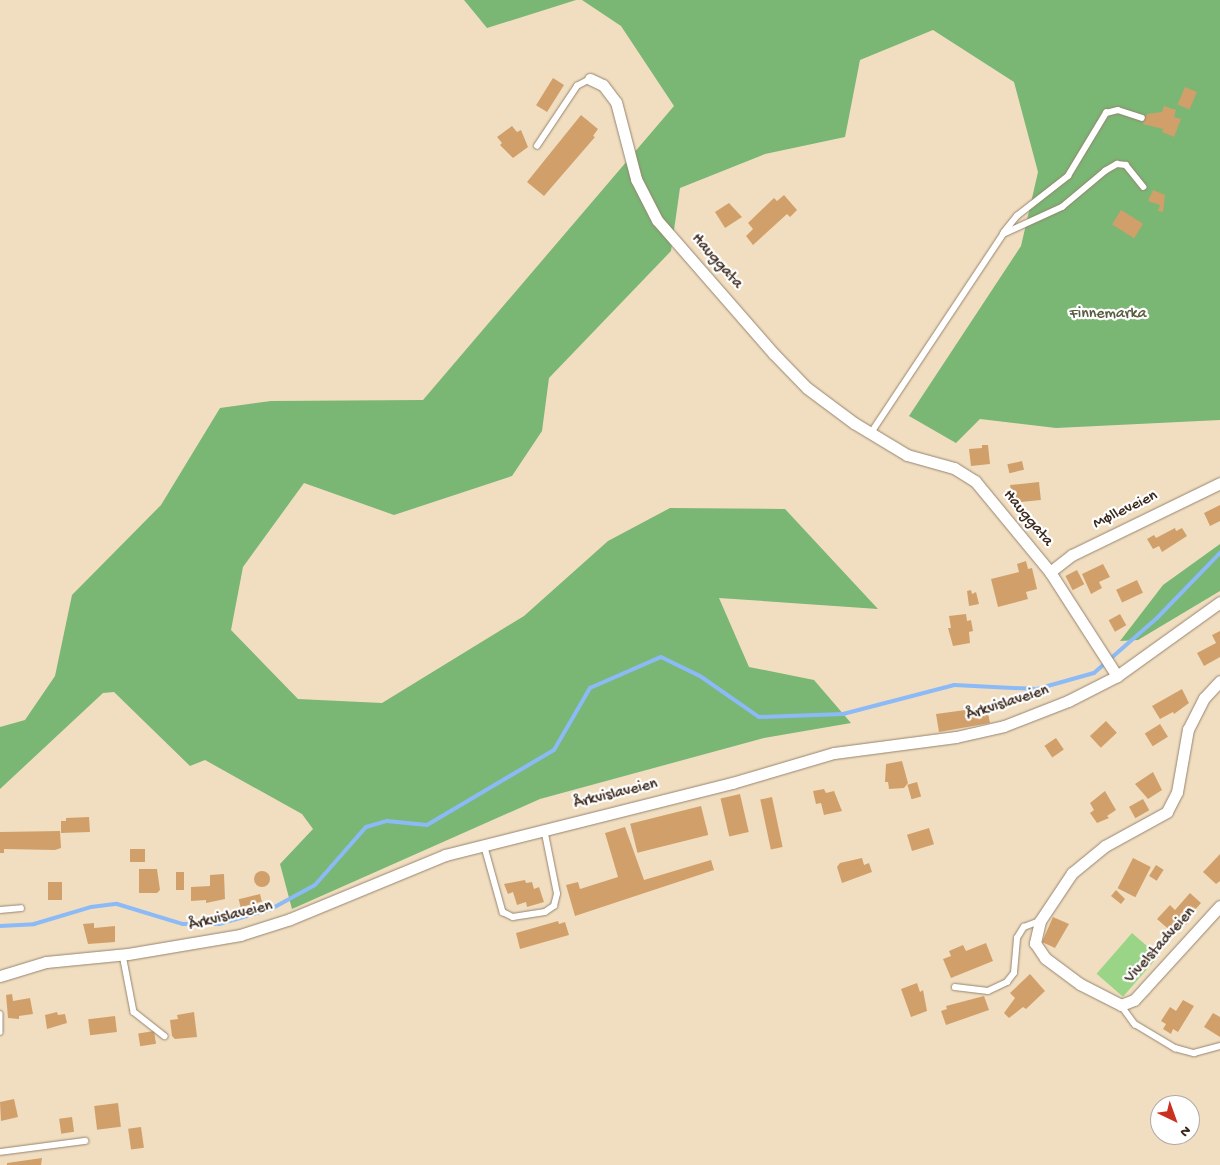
<!DOCTYPE html>
<html>
<head>
<meta charset="utf-8">
<style>
  body { margin:0 }
  #map { position:relative; width:1220px; height:1165px; overflow:hidden; background:#f1dec0; font-family:"Gochi Hand",sans-serif }
  div>[style] { position:absolute }
  [style*='--x'] { left:calc(var(--x)*1px); top:calc(var(--y)*1px); width:calc(var(--w)*1px); rotate:calc(var(--a)*1deg) }
  .green>* { inset:0; background:#99d487; transform-origin:0 0 }
  .forest>* { inset:0; background:#7ab674 }
  .stream>* { height:4px; margin:-2px; padding:0 2px; transform-origin:2px; border-radius:2px; background:#8bbaf6 }
  .building>* { inset:0; background:#d1a06a; transform-origin:0 0 }
  .round { border-radius:50% }
  .roads { filter:drop-shadow(0 0 1px #96846f) drop-shadow(0 0 1px #96846f) }
  .lane>* { height:5.5px; margin:-2.75px; padding:0 2.75px; transform-origin:2.75px; border-radius:2.75px; background:#fff }
  .street>* { height:11px; margin:-5.5px; padding:0 5.5px; transform-origin:5.5px; border-radius:5.5px; background:#fff }
  span { translate:-50% -50%; white-space:nowrap; text-align:center; line-height:1.15; -webkit-text-stroke:4.5px #fff; paint-order:stroke }
  .street-label { font-size:16px; color:#3b2a1e }
  .park-label { font-size:16px; color:#575d3e }
  .north { position:absolute; left:1150px; top:1095px; width:50px; height:50px; box-sizing:border-box; background:#fff; border:1px solid #b1aaa5; border-radius:50%; rotate:138deg; font-size:14px; font-weight:700; line-height:20px; text-align:center; color:#3b2a1e }
  .north::after { content:''; display:block; margin:auto; width:18px; height:22px; background:#c8321e; clip-path:polygon(50% 0,100% 100%,50% 72%,0 100%) }
</style>
</head>
<body>
<div id="map">
  <div class="green">
    <div style="left:1132px;top:933px;width:35px;height:54px;rotate:41deg"></div>
  </div>
  <div class="forest">
    <div style="clip-path:polygon(464px 0,576px 0,487px 28px)"></div>
    <div style="clip-path:polygon(582px 0,1220px 0,1220px 420px,1056px 428px,980px 419px,956px 443px,909px 416px,1021px 246px,1038px 172px,1014px 82px,933px 30px,860px 60px,845px 137px,765px 154px,680px 188px,671px 251px,549px 378px,542px 431px,512px 476px,394px 515px,304px 483px,243px 567px,231px 630px,298px 699px,382px 703px,524px 616px,608px 541px,670px 508px,785px 509px,878px 609px,719px 598px,749px 667px,814px 680px,851px 723px,764px 738px,540px 799px,292px 909px,280px 864px,313px 829px,302px 814px,205px 760px,190px 766px,114px 692px,103px 693px,0 789px,0 727px,25px 720px,55px 676px,72px 595px,161px 505px,220px 408px,271px 401px,423px 400px,674px 106px,621px 26px)"></div>
    <div style="clip-path:polygon(1220px 544px,1220px 591px,1138px 640px,1120px 641px,1163px 585px)"></div>
  </div>
  <div class="stream">
    <div style="--x:0;--y:926;--w:34;--a:-3"></div>
    <div style="--x:34;--y:924;--w:59;--a:-16.6"></div>
    <div style="--x:91;--y:907;--w:26;--a:-7"></div>
    <div style="--x:117;--y:904;--w:69;--a:16.9"></div>
    <div style="--x:183;--y:924;--w:36;--a:0"></div>
    <div style="--x:219;--y:924;--w:54;--a:-16.1"></div>
    <div style="--x:271;--y:909;--w:50;--a:-28.6"></div>
    <div style="--x:315;--y:885;--w:77;--a:-48.7"></div>
    <div style="--x:366;--y:827;--w:22;--a:-16"></div>
    <div style="--x:387;--y:821;--w:40;--a:5.7"></div>
    <div style="--x:427;--y:825;--w:147;--a:-30.6"></div>
    <div style="--x:554;--y:750;--w:72;--a:-59.9"></div>
    <div style="--x:590;--y:688;--w:77;--a:-23.6"></div>
    <div style="--x:661;--y:657;--w:43;--a:26"></div>
    <div style="--x:700;--y:676;--w:72;--a:34.8"></div>
    <div style="--x:759;--y:717;--w:84;--a:-2"></div>
    <div style="--x:843;--y:714;--w:115;--a:-14.6"></div>
    <div style="--x:954;--y:685;--w:83;--a:2.8"></div>
    <div style="--x:1037;--y:689;--w:59;--a:-15.7"></div>
    <div style="--x:1094;--y:673;--w:84;--a:-41.1"></div>
    <div style="--x:1157;--y:618;--w:91;--a:-45.9"></div>
  </div>
  <div class="building">
    <div style="left:553px;top:78px;width:13px;height:32px;rotate:32deg"></div>
    <div style="left:1185px;top:87px;width:13px;height:19px;rotate:23deg"></div>
    <div style="clip-path:polygon(1164px 106px,1176px 110px,1174px 117px,1181px 119px,1174px 137px,1162px 132px,1163px 129px,1143px 124px,1147px 114px,1162px 112px)"></div>
    <div style="clip-path:polygon(581px 115px,598px 129px,593px 136px,595px 137px,544px 196px,527px 182px)"></div>
    <div style="clip-path:polygon(512px 126px,517px 132px,521px 130px,528px 147px,513px 158px,500px 145px,502px 143px,497px 137px)"></div>
    <div style="clip-path:polygon(1153px 190px,1165px 195px,1163px 212px,1158px 211px,1160px 205px,1148px 201px)"></div>
    <div style="clip-path:polygon(784px 195px,797px 210px,790px 217px,787px 214px,753px 245px,746px 236px,753px 229px,748px 223px,774px 198px,777px 201px)"></div>
    <div style="clip-path:polygon(729px 203px,742px 217px,725px 228px,715px 212px)"></div>
    <div style="left:1121px;top:210px;width:26px;height:17px;rotate:32deg"></div>
    <div style="clip-path:polygon(982px 445px,988px 445px,990px 464px,971px 466px,969px 449px,982px 448px)"></div>
    <div style="left:1022px;top:461px;width:9px;height:15px;rotate:77deg"></div>
    <div style="left:1039px;top:482px;width:18px;height:29px;rotate:84deg"></div>
    <div style="clip-path:polygon(1220px 505px,1220px 521px,1210px 526px,1204px 513px)"></div>
    <div style="clip-path:polygon(1175px 528px,1176px 531px,1182px 528px,1187px 536px,1162px 552px,1159px 546px,1153px 549px,1147px 539px,1154px 535px,1156px 538px)"></div>
    <div style="clip-path:polygon(1026px 561px,1028px 569px,1032px 568px,1037px 589px,1026px 592px,1028px 599px,998px 607px,991px 579px,1019px 572px,1017px 564px)"></div>
    <div style="clip-path:polygon(1103px 564px,1110px 577px,1099px 582px,1102px 588px,1091px 594px,1082px 574px)"></div>
    <div style="left:1077px;top:570px;width:16px;height:13px;rotate:63deg"></div>
    <div style="left:1137px;top:580px;width:14px;height:23px;rotate:65deg"></div>
    <div style="clip-path:polygon(971px 590px,972px 594px,976px 592px,979px 604px,969px 606px,967px 591px)"></div>
    <div style="clip-path:polygon(966px 614px,967px 621px,971px 620px,973px 631px,969px 632px,970px 643px,953px 646px,948px 628px,951px 628px,949px 616px)"></div>
    <div style="left:1120px;top:614px;width:13px;height:13px;rotate:61deg"></div>
    <div style="clip-path:polygon(1220px 631px,1220px 657px,1204px 666px,1197px 653px,1216px 643px,1212px 635px)"></div>
    <div style="clip-path:polygon(1182px 689px,1189px 703px,1174px 714px,1173px 712px,1160px 719px,1152px 706px)"></div>
    <div style="clip-path:polygon(980px 708px,987px 708px,990px 723px,939px 732px,936px 714px)"></div>
    <div style="left:1106px;top:721px;width:16px;height:22px;rotate:47deg"></div>
    <div style="left:1160px;top:724px;width:15px;height:18px;rotate:58deg"></div>
    <div style="left:1056px;top:738px;width:14px;height:14px;rotate:56deg"></div>
    <div style="clip-path:polygon(902px 761px,908px 783px,904px 788px,889px 789px,888px 782px,885px 782px,886px 764px)"></div>
    <div style="clip-path:polygon(1153px 772px,1162px 790px,1148px 799px,1135px 784px)"></div>
    <div style="left:917px;top:782px;width:15px;height:10px;rotate:74deg"></div>
    <div style="clip-path:polygon(824px 789px,826px 793px,834px 791px,842px 811px,824px 815px,821px 803px,816px 804px,813px 791px)"></div>
    <div style="clip-path:polygon(1105px 791px,1116px 810px,1107px 816px,1109px 818px,1097px 823px,1090px 813px,1094px 810px,1090px 803px)"></div>
    <div style="left:740px;top:794px;width:39px;height:20px;rotate:77deg"></div>
    <div style="left:772px;top:797px;width:51px;height:12px;rotate:78deg"></div>
    <div style="left:1143px;top:799px;width:13px;height:16px;rotate:61deg"></div>
    <div style="left:701px;top:806px;width:30px;height:73px;rotate:76deg"></div>
    <div style="clip-path:polygon(89px 817px,90px 832px,61px 833px,61px 821px,66px 821px,66px 818px)"></div>
    <div style="clip-path:polygon(625px 827px,644px 880px,711px 860px,714px 870px,575px 916px,566px 885px,578px 882px,580px 889px,618px 877px,605px 833px)"></div>
    <div style="left:929px;top:828px;width:17px;height:23px;rotate:73deg"></div>
    <div style="clip-path:polygon(60px 831px,61px 848px,55px 850px,4px 849px,4px 853px,0 853px,0 832px)"></div>
    <div style="left:130px;top:849px;width:15px;height:13px"></div>
    <div style="clip-path:polygon(1220px 854px,1220px 881px,1216px 884px,1203px 872px)"></div>
    <div style="clip-path:polygon(862px 858px,864px 865px,869px 863px,872px 872px,842px 883px,837px 867px,840px 863px)"></div>
    <div style="left:1133px;top:858px;width:20px;height:34px;rotate:27deg"></div>
    <div style="left:1156px;top:865px;width:9px;height:13px;rotate:32deg"></div>
    <div style="clip-path:polygon(139px 869px,157px 869px,160px 890px,157px 893px,139px 893px)"></div>
    <div class="round" style="left:254px;top:871px;width:16px;height:16px"></div>
    <div style="left:176px;top:872px;width:8px;height:18px"></div>
    <div style="clip-path:polygon(224px 874px,225px 899px,206px 903px,206px 900px,191px 901px,191px 887px,210px 886px,210px 875px)"></div>
    <div style="clip-path:polygon(525px 880px,526px 883px,532px 882px,534px 889px,539px 887px,544px 902px,527px 907px,526px 902px,517px 905px,513px 892px,508px 894px,504px 884px)"></div>
    <div style="left:48px;top:882px;width:14px;height:18px"></div>
    <div style="clip-path:polygon(1116px 890px,1125px 899px,1121px 904px,1111px 896px)"></div>
    <div style="clip-path:polygon(1190px 893px,1201px 903px,1186px 920px,1188px 923px,1174px 934px,1157px 919px,1170px 905px,1175px 910px)"></div>
    <div style="left:260px;top:894px;width:8px;height:22px;rotate:76deg"></div>
    <div style="clip-path:polygon(1053px 917px,1069px 924px,1055px 948px,1042px 942px)"></div>
    <div style="clip-path:polygon(558px 921px,559px 924px,565px 922px,569px 935px,520px 949px,516px 933px)"></div>
    <div style="clip-path:polygon(94px 923px,94px 928px,115px 926px,115px 942px,88px 944px,83px 924px)"></div>
    <div style="clip-path:polygon(986px 943px,993px 961px,951px 978px,943px 959px,951px 956px,949px 951px,963px 945px,966px 951px)"></div>
    <div style="clip-path:polygon(1030px 974px,1045px 991px,1026px 1009px,1023px 1007px,1009px 1018px,1004px 1013px,1015px 998px,1010px 993px)"></div>
    <div style="clip-path:polygon(917px 983px,920px 992px,923px 990px,927px 1011px,911px 1017px,901px 989px)"></div>
    <div style="clip-path:polygon(12px 994px,13px 1001px,30px 998px,33px 1014px,19px 1016px,19px 1019px,8px 1018px,6px 995px)"></div>
    <div style="clip-path:polygon(984px 996px,989px 1010px,946px 1025px,941px 1011px,947px 1009px,946px 1006px)"></div>
    <div style="clip-path:polygon(1183px 1000px,1194px 1006px,1178px 1032px,1173px 1029px,1171px 1034px,1163px 1029px,1166px 1024px,1161px 1021px,1170px 1007px,1176px 1011px)"></div>
    <div style="clip-path:polygon(57px 1012px,58px 1015px,65px 1014px,67px 1023px,47px 1029px,45px 1015px)"></div>
    <div style="clip-path:polygon(194px 1012px,197px 1037px,175px 1039px,172px 1036px,170px 1020px,178px 1019px,177px 1015px)"></div>
    <div style="clip-path:polygon(1213px 1013px,1220px 1017px,1220px 1037px,1204px 1027px)"></div>
    <div style="left:115px;top:1016px;width:16px;height:27px;rotate:83deg"></div>
    <div style="left:154px;top:1031px;width:13px;height:16px;rotate:81deg"></div>
    <div style="clip-path:polygon(14px 1099px,18px 1117px,1px 1121px,0 1102px)"></div>
    <div style="left:118px;top:1103px;width:24px;height:24px;rotate:83deg"></div>
    <div style="left:72px;top:1117px;width:15px;height:13px;rotate:82deg"></div>
    <div style="left:141px;top:1127px;width:21px;height:13px;rotate:82deg"></div>
    <div style="clip-path:polygon(42px 1158px,41px 1165px,7px 1165px,7px 1163px)"></div>
  </div>
  <div class="roads">
    <div class="lane">
      <div style="--x:537;--y:146;--w:72;--a:-56.3"></div>
      <div style="--x:577;--y:86;--w:15;--a:-28"></div>
      <div style="--x:1004;--y:232;--w:21;--a:-51"></div>
      <div style="--x:1017;--y:216;--w:65;--a:-38.1"></div>
      <div style="--x:1068;--y:176;--w:74;--a:-58.9"></div>
      <div style="--x:1106;--y:113;--w:12;--a:-14"></div>
      <div style="--x:1118;--y:110;--w:25;--a:18"></div>
      <div style="--x:871;--y:433;--w:239;--a:-56.4"></div>
      <div style="--x:1003;--y:234;--w:65;--a:-24.6"></div>
      <div style="--x:1062;--y:207;--w:56;--a:-39.9"></div>
      <div style="--x:1105;--y:171;--w:14;--a:-30"></div>
      <div style="--x:1117;--y:164;--w:9;--a:6"></div>
      <div style="--x:1126;--y:165;--w:28;--a:51"></div>
      <div style="--x:484;--y:844;--w:71;--a:74.4"></div>
      <div style="--x:503;--y:912;--w:11;--a:27"></div>
      <div style="--x:513;--y:917;--w:32;--a:-9"></div>
      <div style="--x:545;--y:912;--w:11;--a:-34"></div>
      <div style="--x:554;--y:906;--w:12;--a:-76"></div>
      <div style="--x:557;--y:894;--w:66;--a:-101.3"></div>
      <div style="--x:0;--y:910;--w:21;--a:-5"></div>
      <div style="--x:123;--y:955;--w:58;--a:79.1"></div>
      <div style="--x:134;--y:1012;--w:39;--a:38"></div>
      <div style="--x:955;--y:987;--w:33;--a:7"></div>
      <div style="--x:988;--y:991;--w:21;--a:-25"></div>
      <div style="--x:1007;--y:982;--w:11;--a:-52"></div>
      <div style="--x:1014;--y:973;--w:35;--a:-85"></div>
      <div style="--x:1017;--y:938;--w:13;--a:-58"></div>
      <div style="--x:1024;--y:927;--w:17;--a:-21"></div>
      <div style="--x:1121;--y:1005;--w:24;--a:54"></div>
      <div style="--x:1135;--y:1024;--w:47;--a:31"></div>
      <div style="--x:1175;--y:1048;--w:20;--a:15"></div>
      <div style="--x:1194;--y:1053;--w:27;--a:-15"></div>
      <div style="--x:0;--y:1014;--w:18;--a:90"></div>
      <div style="--x:0;--y:1152;--w:86;--a:-7.4"></div>
    </div>
    <div class="street">
      <div style="--x:590;--y:79;--w:14;--a:25"></div>
      <div style="--x:603;--y:85;--w:21;--a:53"></div>
      <div style="--x:616;--y:102;--w:80;--a:75.4"></div>
      <div style="--x:636;--y:179;--w:46;--a:62.9"></div>
      <div style="--x:657;--y:220;--w:178;--a:48.9"></div>
      <div style="--x:774;--y:354;--w:47;--a:45.9"></div>
      <div style="--x:807;--y:388;--w:59;--a:36.7"></div>
      <div style="--x:854;--y:423;--w:62;--a:31.1"></div>
      <div style="--x:907;--y:455;--w:49;--a:15.5"></div>
      <div style="--x:954;--y:468;--w:25;--a:32"></div>
      <div style="--x:975;--y:481;--w:118;--a:50.5"></div>
      <div style="--x:1050;--y:572;--w:124;--a:57.2"></div>
      <div style="--x:1050;--y:572;--w:28;--a:-38"></div>
      <div style="--x:1072;--y:555;--w:165;--a:-25.9"></div>
      <div style="--x:1220;--y:681;--w:23;--a:133"></div>
      <div style="--x:1204;--y:698;--w:35;--a:117"></div>
      <div style="--x:1188;--y:729;--w:64;--a:99.9"></div>
      <div style="--x:1177;--y:792;--w:22;--a:117"></div>
      <div style="--x:1167;--y:812;--w:71;--a:151.3"></div>
      <div style="--x:1105;--y:846;--w:43;--a:140.7"></div>
      <div style="--x:1072;--y:873;--w:58;--a:123.7"></div>
      <div style="--x:1040;--y:921;--w:23;--a:103"></div>
      <div style="--x:1035;--y:943;--w:18;--a:56"></div>
      <div style="--x:1045;--y:958;--w:44;--a:36.6"></div>
      <div style="--x:1080;--y:984;--w:46;--a:27.1"></div>
      <div style="--x:1121;--y:1005;--w:14;--a:-21"></div>
      <div style="--x:1134;--y:1000;--w:16;--a:-47"></div>
      <div style="--x:1145;--y:988;--w:111;--a:-47.6"></div>
      <div style="--x:0;--y:976;--w:48;--a:-16.9"></div>
      <div style="--x:46;--y:962;--w:82;--a:-5.6"></div>
      <div style="--x:128;--y:954;--w:114;--a:-9.6"></div>
      <div style="--x:240;--y:935;--w:52;--a:-17.7"></div>
      <div style="--x:290;--y:919;--w:168;--a:-22.4"></div>
      <div style="--x:445;--y:855;--w:296;--a:-14.1"></div>
      <div style="--x:732;--y:783;--w:106;--a:-16.4"></div>
      <div style="--x:834;--y:753;--w:123;--a:-7.5"></div>
      <div style="--x:956;--y:737;--w:49;--a:-12.9"></div>
      <div style="--x:1004;--y:726;--w:69;--a:-21.3"></div>
      <div style="--x:1068;--y:701;--w:55;--a:-27"></div>
      <div style="--x:1117;--y:676;--w:127;--a:-35.7"></div>
    </div>
  </div>
  <div class="street-label">
    <span style="left:716px;top:262px;rotate:48deg">Hauggata</span>
    <span style="left:1126px;top:511px;rotate:-26deg">Mølleveien</span>
    <span style="left:1027px;top:519px;rotate:50deg">Hauggata</span>
    <span style="left:1008px;top:704px;rotate:-18deg">Årkvislaveien</span>
    <span style="left:616px;top:795px;rotate:-14deg">Årkvislaveien</span>
    <span style="left:231px;top:917px;rotate:-14deg">Årkvislaveien</span>
    <span style="left:1161px;top:946px;rotate:-48deg">Vivelstadveien</span>
  </div>
  <div class="park-label">
    <span style="left:1108px;top:315px">Finnemarka</span>
  </div>
  <div class="north">N</div>
</div>
</body>
</html>
